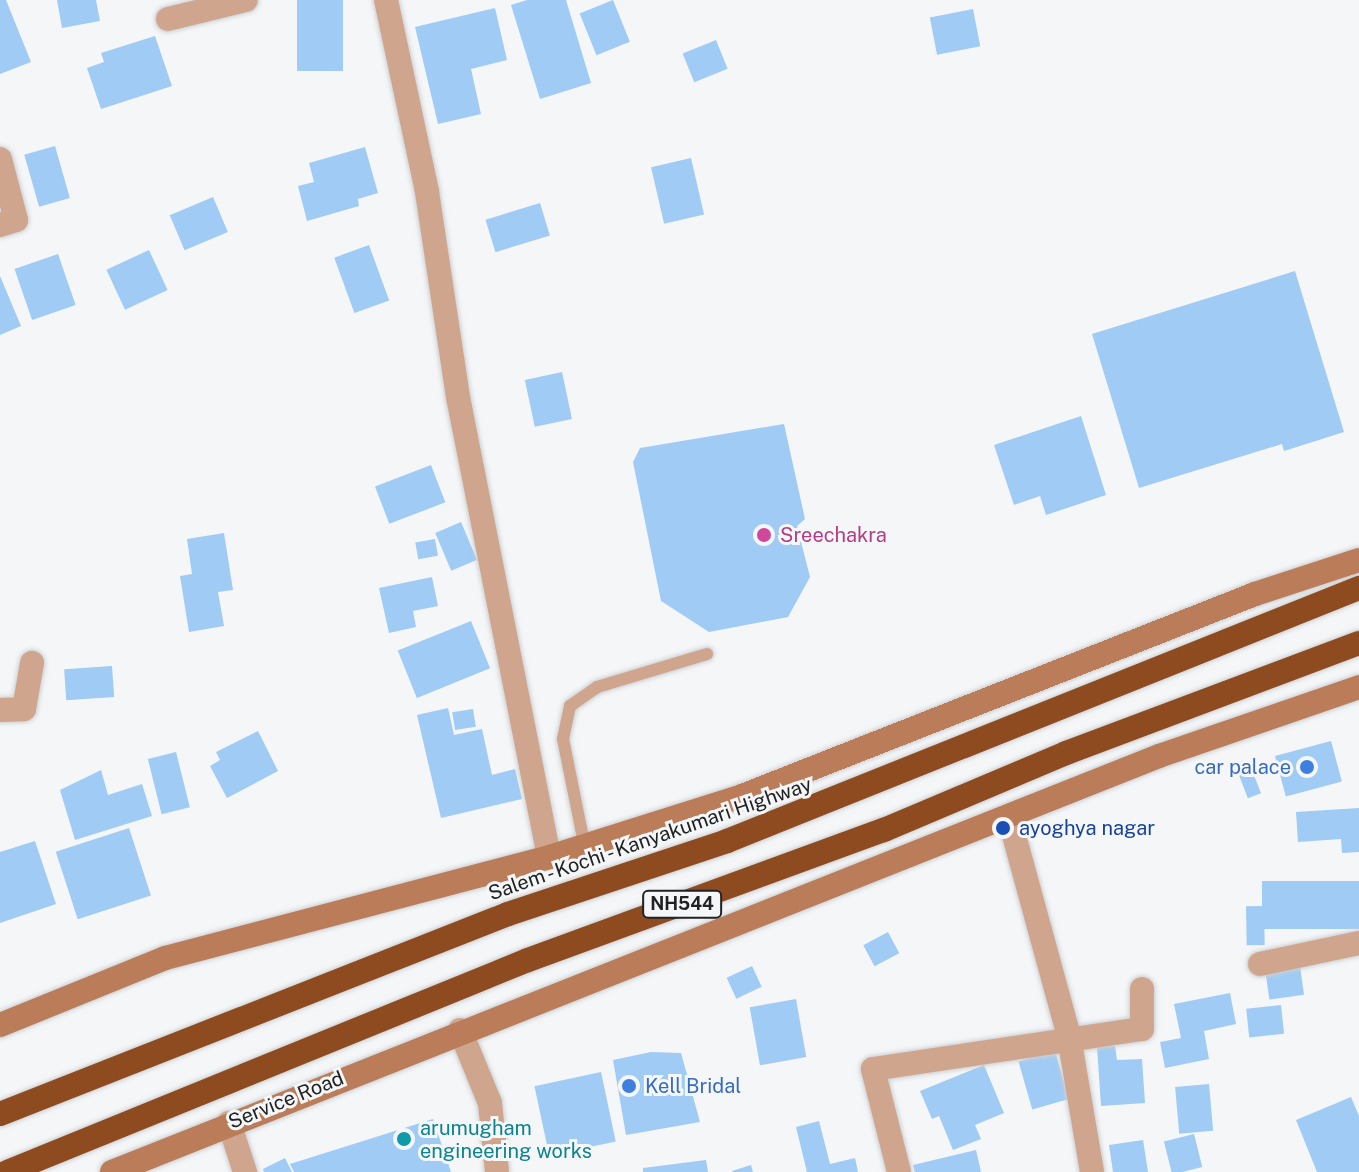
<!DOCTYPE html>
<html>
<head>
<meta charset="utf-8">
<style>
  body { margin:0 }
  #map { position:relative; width:1359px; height:1172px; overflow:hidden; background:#f4f6f8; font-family:"Public Sans",sans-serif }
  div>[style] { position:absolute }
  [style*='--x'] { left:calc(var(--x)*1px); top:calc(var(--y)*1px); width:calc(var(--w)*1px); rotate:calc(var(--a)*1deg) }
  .building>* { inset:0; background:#9fcbf4; transform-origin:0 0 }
  .roads { filter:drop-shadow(0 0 2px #ced0d2) drop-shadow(0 0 2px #ced0d2) }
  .lane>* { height:12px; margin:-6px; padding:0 6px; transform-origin:6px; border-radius:6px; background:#d0a58d }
  .street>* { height:24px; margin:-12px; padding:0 12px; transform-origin:12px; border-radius:12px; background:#d0a58d }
  .secondary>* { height:24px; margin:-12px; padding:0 12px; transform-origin:12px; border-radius:12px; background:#ba7c59 }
  .highway>* { height:24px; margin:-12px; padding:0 12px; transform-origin:12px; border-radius:12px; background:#8f4b20 }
  .dots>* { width:22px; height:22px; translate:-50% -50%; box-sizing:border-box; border:4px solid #f4f6f8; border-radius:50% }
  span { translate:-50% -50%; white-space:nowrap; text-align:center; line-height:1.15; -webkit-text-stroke:6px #f4f6f8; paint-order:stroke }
  .shield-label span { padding:2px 6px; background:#f4f6f8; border:2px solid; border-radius:6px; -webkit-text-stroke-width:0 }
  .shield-label { font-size:18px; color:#212223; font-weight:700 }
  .hotel-label { font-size:20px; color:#b23c85 }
  .left { translate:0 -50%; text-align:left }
  .shop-label { font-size:20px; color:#366cbe }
  .right { translate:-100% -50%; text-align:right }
  .transit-label { font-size:20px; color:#164399 }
  .street-label { font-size:20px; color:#212223 }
  .culture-label { font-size:20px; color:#0d838f }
</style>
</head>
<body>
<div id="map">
  <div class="building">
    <div style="clip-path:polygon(0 0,6px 0,31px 62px,0 74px)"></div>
    <div style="clip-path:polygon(57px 0,96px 0,100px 21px,62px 28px)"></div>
    <div style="left:297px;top:0;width:46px;height:71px"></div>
    <div style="clip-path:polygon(527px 0,566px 0,591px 83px,540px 99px,511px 5px)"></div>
    <div style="left:613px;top:0;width:45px;height:36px;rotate:68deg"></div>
    <div style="clip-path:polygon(495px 8px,507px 60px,471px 69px,481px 114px,438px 124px,415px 27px)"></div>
    <div style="left:973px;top:9px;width:38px;height:44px;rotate:79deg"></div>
    <div style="clip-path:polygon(155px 36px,172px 86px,101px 109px,87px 68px,104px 62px,101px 53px)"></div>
    <div style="left:716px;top:40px;width:31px;height:36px;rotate:68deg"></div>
    <div style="left:55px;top:146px;width:54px;height:32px;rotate:74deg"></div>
    <div style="clip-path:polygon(365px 147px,378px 193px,358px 199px,359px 206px,307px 221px,298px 186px,314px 182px,309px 163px)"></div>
    <div style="left:691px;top:158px;width:58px;height:41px;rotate:77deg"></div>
    <div style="left:213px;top:197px;width:38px;height:47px;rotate:67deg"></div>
    <div style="left:540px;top:203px;width:34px;height:57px;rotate:73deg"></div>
    <div style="left:369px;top:245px;width:59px;height:37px;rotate:70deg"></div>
    <div style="left:149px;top:250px;width:44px;height:47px;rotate:65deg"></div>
    <div style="left:58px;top:254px;width:54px;height:46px;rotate:71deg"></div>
    <div style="clip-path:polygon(1295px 271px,1344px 432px,1284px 451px,1282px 444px,1139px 488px,1092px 334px)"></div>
    <div style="clip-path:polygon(0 276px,21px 326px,0 335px)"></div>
    <div style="left:562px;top:372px;width:48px;height:38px;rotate:78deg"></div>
    <div style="clip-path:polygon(1081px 416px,1106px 495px,1046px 515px,1040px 496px,1014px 505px,994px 445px)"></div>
    <div style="clip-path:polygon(784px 424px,805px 519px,797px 526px,810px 577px,788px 617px,709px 632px,661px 601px,633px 462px,640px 448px)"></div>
    <div style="left:431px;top:465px;width:40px;height:60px;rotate:69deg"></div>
    <div style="left:461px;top:522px;width:41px;height:28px;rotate:67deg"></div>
    <div style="clip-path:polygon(224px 533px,233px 590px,218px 592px,224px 626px,189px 632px,180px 576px,192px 574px,187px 539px)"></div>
    <div style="left:435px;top:539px;width:17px;height:20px;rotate:80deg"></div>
    <div style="clip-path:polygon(432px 577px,438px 606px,413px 611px,416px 627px,389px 633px,379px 588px)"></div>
    <div style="left:471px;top:621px;width:51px;height:79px;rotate:68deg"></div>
    <div style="left:112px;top:666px;width:31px;height:48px;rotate:86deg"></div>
    <div style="clip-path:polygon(448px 708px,454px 735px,482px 729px,492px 775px,515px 769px,522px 799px,441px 818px,417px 715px)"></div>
    <div style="left:473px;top:709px;width:18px;height:21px;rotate:81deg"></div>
    <div style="clip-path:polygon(258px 731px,278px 771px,227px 798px,210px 766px,220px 760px,216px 752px)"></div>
    <div style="left:1331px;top:741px;width:42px;height:58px;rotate:75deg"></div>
    <div style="left:176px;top:752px;width:57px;height:29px;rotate:76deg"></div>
    <div style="clip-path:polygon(101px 770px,108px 795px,142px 784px,152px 816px,75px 840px,60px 790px)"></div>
    <div style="left:1252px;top:770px;width:25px;height:14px;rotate:69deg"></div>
    <div style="clip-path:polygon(1359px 808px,1359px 852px,1342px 853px,1341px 839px,1298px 842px,1296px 812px)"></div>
    <div style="left:129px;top:828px;width:71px;height:77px;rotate:72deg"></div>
    <div style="clip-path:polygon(35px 841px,56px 904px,0 923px,0 852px)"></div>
    <div style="left:1359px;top:881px;width:48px;height:97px;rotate:90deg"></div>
    <div style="left:1264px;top:906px;width:39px;height:18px;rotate:89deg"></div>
    <div style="left:888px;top:932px;width:24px;height:28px;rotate:62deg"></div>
    <div style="left:752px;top:966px;width:23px;height:28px;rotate:65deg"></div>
    <div style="left:1300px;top:966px;width:29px;height:35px;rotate:82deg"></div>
    <div style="clip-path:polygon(1230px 993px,1236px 1024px,1204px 1031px,1209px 1059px,1165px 1068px,1160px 1042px,1181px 1038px,1174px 1004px)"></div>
    <div style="left:796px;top:999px;width:59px;height:47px;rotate:80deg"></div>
    <div style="left:1281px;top:1005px;width:29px;height:35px;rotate:84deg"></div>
    <div style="clip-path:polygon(1115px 1046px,1117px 1060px,1142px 1059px,1145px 1103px,1101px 1106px,1097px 1047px)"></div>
    <div style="left:1055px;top:1051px;width:50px;height:38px;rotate:74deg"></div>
    <div style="clip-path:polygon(651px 1052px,681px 1053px,700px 1122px,626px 1135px,613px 1060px)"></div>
    <div style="clip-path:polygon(984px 1065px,1004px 1113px,975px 1125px,981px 1139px,953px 1150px,939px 1116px,932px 1119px,920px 1091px)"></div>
    <div style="left:601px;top:1072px;width:71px;height:68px;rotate:78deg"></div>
    <div style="left:1209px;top:1084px;width:47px;height:34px;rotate:85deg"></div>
    <div style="clip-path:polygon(1351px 1097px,1359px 1116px,1359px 1172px,1317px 1172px,1296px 1120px)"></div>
    <div style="clip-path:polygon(433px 1119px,451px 1172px,294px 1172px,290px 1164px)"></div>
    <div style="clip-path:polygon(819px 1121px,830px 1164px,855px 1158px,858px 1172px,807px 1172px,796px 1127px)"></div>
    <div style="left:1194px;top:1134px;width:34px;height:31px;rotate:76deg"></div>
    <div style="clip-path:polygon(1143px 1140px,1148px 1172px,1113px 1172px,1109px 1145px)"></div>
    <div style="clip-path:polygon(976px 1150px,981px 1172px,915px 1172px,913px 1165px)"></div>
    <div style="clip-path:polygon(285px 1158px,292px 1172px,264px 1172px,263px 1169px)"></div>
    <div style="clip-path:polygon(706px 1160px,708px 1172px,643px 1172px,643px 1168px)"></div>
    <div style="clip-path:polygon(751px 1165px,753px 1172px,733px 1172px,732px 1171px)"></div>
  </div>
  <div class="roads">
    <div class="lane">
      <div style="--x:584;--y:843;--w:106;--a:-101.4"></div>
      <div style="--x:563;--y:739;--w:34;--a:-78"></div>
      <div style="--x:570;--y:706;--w:33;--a:-35"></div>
      <div style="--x:597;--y:687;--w:115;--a:-16.7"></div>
    </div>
    <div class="street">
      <div style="--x:386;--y:0;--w:196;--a:77.9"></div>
      <div style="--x:427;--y:192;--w:207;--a:81.4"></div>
      <div style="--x:458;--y:397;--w:469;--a:78.8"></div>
      <div style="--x:168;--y:19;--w:80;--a:-13.7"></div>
      <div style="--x:0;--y:159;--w:63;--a:75.3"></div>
      <div style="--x:16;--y:220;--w:17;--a:163"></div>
      <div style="--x:0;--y:710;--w:24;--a:-2"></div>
      <div style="--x:24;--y:709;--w:47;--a:-80.1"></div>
      <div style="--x:1009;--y:817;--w:228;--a:74.7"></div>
      <div style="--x:1069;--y:1037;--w:137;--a:80.3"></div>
      <div style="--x:1260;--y:964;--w:101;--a:-12"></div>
      <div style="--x:460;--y:1030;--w:79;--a:67.7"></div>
      <div style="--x:490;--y:1103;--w:69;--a:84.2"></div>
      <div style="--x:229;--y:1123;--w:52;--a:71.9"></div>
      <div style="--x:899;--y:1172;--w:106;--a:-104.2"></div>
      <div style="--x:873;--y:1069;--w:272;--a:-8.5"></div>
      <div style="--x:1142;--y:1029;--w:40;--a:-90"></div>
    </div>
    <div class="secondary">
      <div style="--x:0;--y:1025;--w:178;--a:-22.1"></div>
      <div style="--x:165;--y:958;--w:397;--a:-14.7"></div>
      <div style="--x:549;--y:857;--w:202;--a:-17.5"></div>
      <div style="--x:742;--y:796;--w:551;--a:-21.49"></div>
      <div style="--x:1255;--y:594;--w:109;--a:-18.1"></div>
      <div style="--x:112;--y:1172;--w:1127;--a:-21.67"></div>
      <div style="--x:1159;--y:756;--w:212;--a:-19"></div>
    </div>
    <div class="highway">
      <div style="--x:0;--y:1114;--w:546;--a:-21.49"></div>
      <div style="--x:508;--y:914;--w:231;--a:-18.4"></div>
      <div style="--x:727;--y:841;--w:681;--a:-21.82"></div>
      <div style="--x:7;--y:1172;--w:562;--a:-22.14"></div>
      <div style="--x:528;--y:960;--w:379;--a:-20.1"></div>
      <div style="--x:884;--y:830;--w:198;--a:-22.9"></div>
      <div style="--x:1066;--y:753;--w:313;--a:-20.6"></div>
    </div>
  </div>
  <div class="dots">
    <div style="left:764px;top:535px;background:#d1479c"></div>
    <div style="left:1307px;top:767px;background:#3f7fe0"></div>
    <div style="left:1003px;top:828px;background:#1a4fb4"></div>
    <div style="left:629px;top:1086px;background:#3f7fe0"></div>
    <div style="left:404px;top:1139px;background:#0f9aa8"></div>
  </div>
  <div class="shield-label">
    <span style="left:682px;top:904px">NH544</span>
  </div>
  <div class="hotel-label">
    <span class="left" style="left:780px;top:535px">Sreechakra</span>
  </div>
  <div class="shop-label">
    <span class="right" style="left:1291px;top:767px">car palace</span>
    <span class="left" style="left:645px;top:1086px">Kell Bridal</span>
  </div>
  <div class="transit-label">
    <span class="left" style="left:1019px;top:828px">ayoghya nagar</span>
  </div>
  <div class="street-label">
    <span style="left:650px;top:839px;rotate:-19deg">Salem - Kochi - Kanyakumari Highway</span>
    <span style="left:286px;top:1100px;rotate:-22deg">Service Road</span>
  </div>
  <div class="culture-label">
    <span class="left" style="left:420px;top:1140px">arumugham<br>engineering works</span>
  </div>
</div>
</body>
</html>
